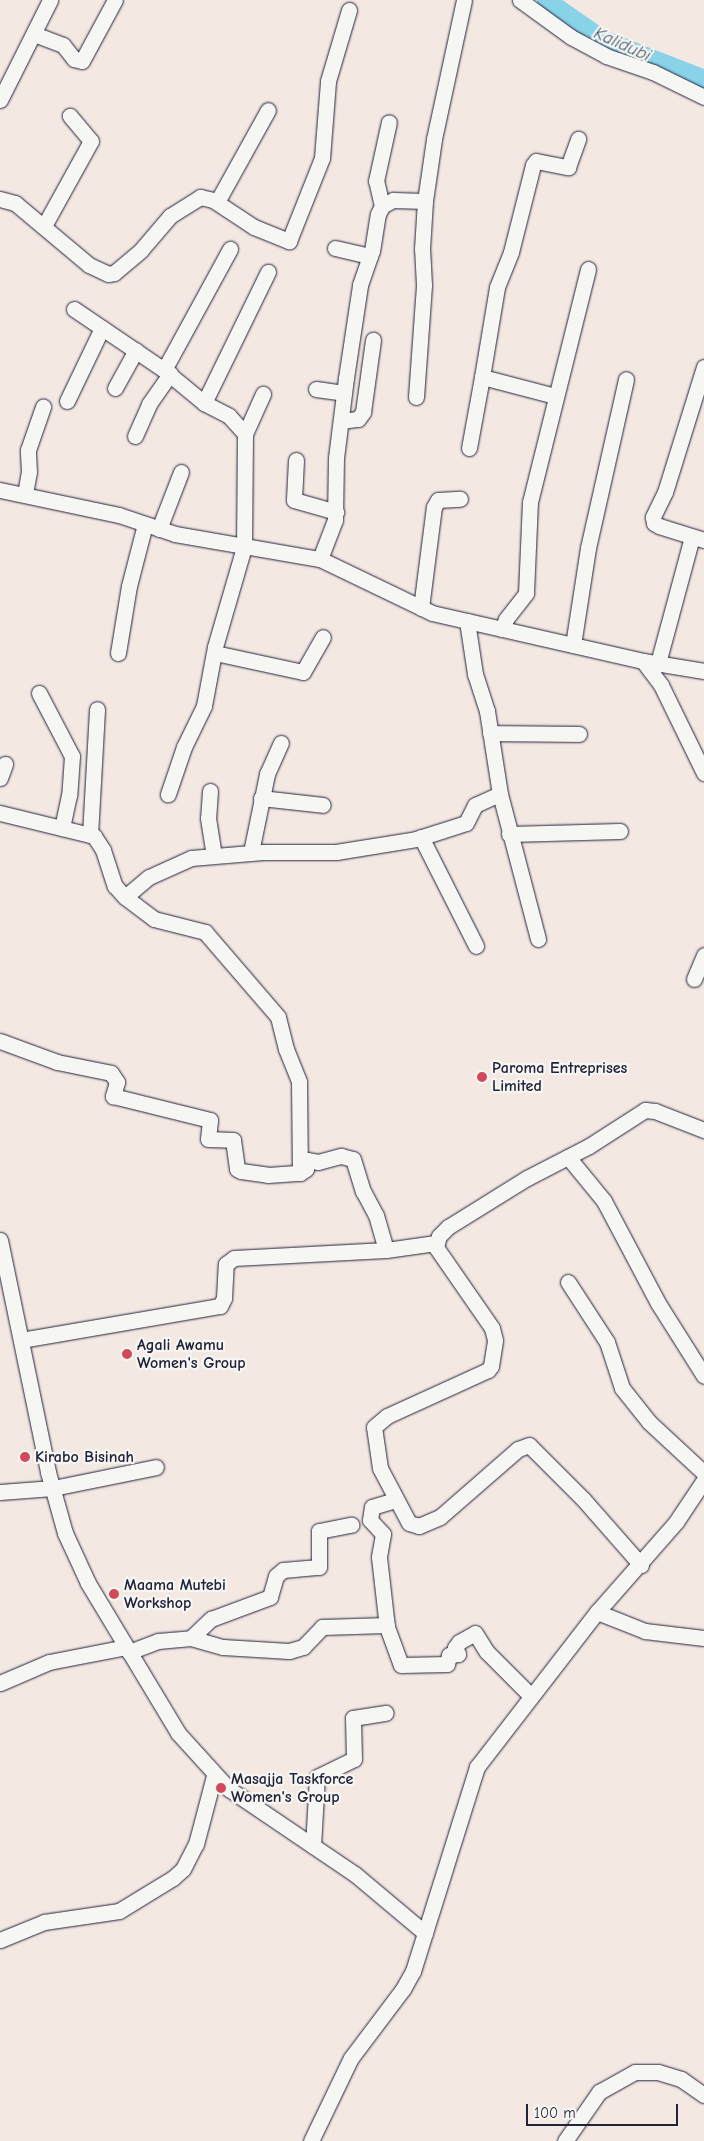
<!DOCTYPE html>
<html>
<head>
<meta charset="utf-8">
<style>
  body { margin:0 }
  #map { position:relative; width:704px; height:2141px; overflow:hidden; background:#f4e8e2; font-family:"Comic Neue",sans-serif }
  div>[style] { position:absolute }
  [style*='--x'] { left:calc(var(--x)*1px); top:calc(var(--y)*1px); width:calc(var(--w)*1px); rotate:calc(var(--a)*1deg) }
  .river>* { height:19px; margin:-9.5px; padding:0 9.5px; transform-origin:9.5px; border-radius:9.5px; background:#88d3e8 }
  .roads { filter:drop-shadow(0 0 1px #22223b) drop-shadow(0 0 1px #22223b) }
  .minor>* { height:15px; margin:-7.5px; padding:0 7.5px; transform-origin:7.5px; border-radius:7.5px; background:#f6f6f2 }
  .dots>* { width:14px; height:14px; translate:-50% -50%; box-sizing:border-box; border:2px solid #f6f6f2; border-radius:50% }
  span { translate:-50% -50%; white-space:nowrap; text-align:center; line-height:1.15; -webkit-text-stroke:4.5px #f6f6f2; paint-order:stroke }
  .poi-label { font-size:16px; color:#22223b; font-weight:700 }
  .left { translate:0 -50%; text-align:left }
  .water-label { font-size:18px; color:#41576f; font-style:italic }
  .scale { position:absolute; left:526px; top:2104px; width:152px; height:22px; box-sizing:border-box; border:2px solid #22223b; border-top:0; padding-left:6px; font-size:15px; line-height:18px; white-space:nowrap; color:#22223b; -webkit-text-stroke:4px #f6f6f2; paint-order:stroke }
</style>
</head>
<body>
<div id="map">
  <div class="river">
    <div style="--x:546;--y:0;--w:68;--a:34.9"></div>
    <div style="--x:602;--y:39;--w:110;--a:21.4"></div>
  </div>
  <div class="roads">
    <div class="minor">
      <div style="--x:520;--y:0;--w:63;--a:36"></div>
      <div style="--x:571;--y:37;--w:40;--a:28"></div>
      <div style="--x:606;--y:56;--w:50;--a:18.8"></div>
      <div style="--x:653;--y:72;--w:57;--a:26.1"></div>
      <div style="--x:34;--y:34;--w:31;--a:21"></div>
      <div style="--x:63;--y:45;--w:18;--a:52"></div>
      <div style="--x:74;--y:59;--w:8;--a:14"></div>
      <div style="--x:82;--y:61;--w:69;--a:-61.6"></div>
      <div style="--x:0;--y:100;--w:112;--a:-63.4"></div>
      <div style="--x:0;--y:199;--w:16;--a:15"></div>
      <div style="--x:15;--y:203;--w:97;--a:40"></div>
      <div style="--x:89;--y:265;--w:21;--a:25"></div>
      <div style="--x:108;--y:274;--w:6;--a:-9"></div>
      <div style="--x:114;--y:273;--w:35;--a:-40"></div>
      <div style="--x:141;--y:250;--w:45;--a:-49.5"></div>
      <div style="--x:170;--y:216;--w:36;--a:-32"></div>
      <div style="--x:200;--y:197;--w:13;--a:13"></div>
      <div style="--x:213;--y:200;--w:49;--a:33.4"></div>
      <div style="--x:254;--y:227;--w:38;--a:22"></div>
      <div style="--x:289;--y:241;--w:89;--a:-68.3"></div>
      <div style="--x:322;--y:158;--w:77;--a:-85.5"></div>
      <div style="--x:328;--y:81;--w:74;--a:-73.5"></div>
      <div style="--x:217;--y:202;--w:105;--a:-61"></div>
      <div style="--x:382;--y:206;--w:26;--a:-103"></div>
      <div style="--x:376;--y:181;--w:60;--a:-77.6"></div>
      <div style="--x:44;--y:226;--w:97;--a:-61.1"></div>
      <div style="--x:91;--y:141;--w:33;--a:-130"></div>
      <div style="--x:335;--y:248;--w:36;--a:13"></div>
      <div style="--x:74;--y:309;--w:109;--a:34.1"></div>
      <div style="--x:164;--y:370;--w:52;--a:39.5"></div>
      <div style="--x:204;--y:403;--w:28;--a:27"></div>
      <div style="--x:229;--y:416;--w:24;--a:48"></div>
      <div style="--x:245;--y:434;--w:113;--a:90.5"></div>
      <div style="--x:244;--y:547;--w:104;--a:106.2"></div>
      <div style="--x:215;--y:647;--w:60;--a:100.6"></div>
      <div style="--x:204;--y:706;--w:46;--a:116"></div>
      <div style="--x:184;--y:747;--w:50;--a:108.8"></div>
      <div style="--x:704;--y:367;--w:131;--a:107.3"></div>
      <div style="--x:665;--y:492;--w:28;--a:116"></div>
      <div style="--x:653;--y:517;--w:6;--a:81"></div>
      <div style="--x:654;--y:523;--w:6;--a:31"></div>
      <div style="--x:659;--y:526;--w:47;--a:17.3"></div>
      <div style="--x:164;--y:370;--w:138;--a:-61.4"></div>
      <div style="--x:115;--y:388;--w:43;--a:-61.1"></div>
      <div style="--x:316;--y:389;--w:28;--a:8"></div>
      <div style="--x:555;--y:396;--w:75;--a:-165.4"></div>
      <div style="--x:482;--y:377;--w:91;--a:-80.5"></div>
      <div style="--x:497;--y:287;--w:38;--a:-68"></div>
      <div style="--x:511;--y:252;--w:90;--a:-75.8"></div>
      <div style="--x:533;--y:165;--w:5;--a:-53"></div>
      <div style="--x:536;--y:161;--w:33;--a:11"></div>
      <div style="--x:568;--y:167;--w:30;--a:-70"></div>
      <div style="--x:416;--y:397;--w:112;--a:-85.9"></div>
      <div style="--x:424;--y:285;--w:36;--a:-93"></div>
      <div style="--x:422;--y:249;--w:48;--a:-86.4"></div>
      <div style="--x:425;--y:201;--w:63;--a:-81.7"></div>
      <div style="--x:434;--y:139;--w:142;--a:-77.8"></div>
      <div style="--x:67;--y:401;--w:81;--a:-64.4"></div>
      <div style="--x:204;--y:403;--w:146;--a:-64"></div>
      <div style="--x:341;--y:421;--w:17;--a:-7"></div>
      <div style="--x:358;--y:419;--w:9;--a:-54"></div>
      <div style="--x:363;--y:412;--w:73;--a:-82.1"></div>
      <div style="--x:245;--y:434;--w:44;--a:-65.8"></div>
      <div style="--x:135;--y:436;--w:35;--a:-66"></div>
      <div style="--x:149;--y:404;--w:37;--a:-55"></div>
      <div style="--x:469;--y:448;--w:72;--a:-79.6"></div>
      <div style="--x:296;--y:460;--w:40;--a:92.9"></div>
      <div style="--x:294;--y:500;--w:44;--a:15.9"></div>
      <div style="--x:0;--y:490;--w:122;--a:11.9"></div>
      <div style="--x:119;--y:515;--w:59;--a:18.7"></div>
      <div style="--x:175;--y:534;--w:147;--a:9.8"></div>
      <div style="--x:320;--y:559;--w:124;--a:25.7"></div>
      <div style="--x:432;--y:613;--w:216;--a:12.8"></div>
      <div style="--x:643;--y:661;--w:62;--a:9.3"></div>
      <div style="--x:25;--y:494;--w:22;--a:-80"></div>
      <div style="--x:29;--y:472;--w:22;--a:-93"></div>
      <div style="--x:28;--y:450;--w:46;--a:-70.8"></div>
      <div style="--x:159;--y:529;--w:61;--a:-68.9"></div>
      <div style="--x:320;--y:559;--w:42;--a:-69"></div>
      <div style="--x:335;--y:520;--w:62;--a:-89.1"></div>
      <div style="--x:336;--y:458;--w:81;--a:-82.9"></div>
      <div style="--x:346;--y:378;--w:94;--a:-81.4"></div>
      <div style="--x:360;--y:285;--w:36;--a:-71"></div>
      <div style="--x:372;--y:251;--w:37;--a:-81"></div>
      <div style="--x:378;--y:214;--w:9;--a:-63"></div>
      <div style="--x:382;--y:206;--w:13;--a:-29"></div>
      <div style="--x:393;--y:200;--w:32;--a:2"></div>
      <div style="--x:421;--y:608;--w:102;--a:-82.7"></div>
      <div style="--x:434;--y:507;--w:8;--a:-60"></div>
      <div style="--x:438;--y:500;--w:22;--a:-3"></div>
      <div style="--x:467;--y:621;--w:54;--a:81.4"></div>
      <div style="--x:475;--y:674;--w:39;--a:72"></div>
      <div style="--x:487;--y:711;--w:84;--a:81.1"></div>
      <div style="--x:500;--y:794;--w:150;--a:75.3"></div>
      <div style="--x:502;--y:629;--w:11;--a:-68"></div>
      <div style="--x:506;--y:619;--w:33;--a:-52"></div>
      <div style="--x:526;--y:593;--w:91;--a:-87.5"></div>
      <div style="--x:530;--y:502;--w:240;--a:-76"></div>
      <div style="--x:573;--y:645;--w:98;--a:-81.2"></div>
      <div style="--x:588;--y:548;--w:173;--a:-77.3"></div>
      <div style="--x:118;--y:653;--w:68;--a:-80.7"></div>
      <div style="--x:129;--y:586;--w:64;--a:-75.5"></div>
      <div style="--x:215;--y:653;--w:90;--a:12.2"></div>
      <div style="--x:303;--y:672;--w:40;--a:-60.3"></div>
      <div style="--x:643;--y:661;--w:30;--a:53"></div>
      <div style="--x:661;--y:685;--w:98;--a:64"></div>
      <div style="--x:658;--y:663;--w:131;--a:-74.9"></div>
      <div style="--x:39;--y:693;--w:71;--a:62.4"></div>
      <div style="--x:72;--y:756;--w:39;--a:94"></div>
      <div style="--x:69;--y:795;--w:34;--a:102"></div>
      <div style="--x:490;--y:733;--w:89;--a:0.6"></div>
      <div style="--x:0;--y:778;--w:15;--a:-70"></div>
      <div style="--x:210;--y:791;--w:27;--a:94"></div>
      <div style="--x:208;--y:818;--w:36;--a:81"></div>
      <div style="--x:261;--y:798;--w:62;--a:6.4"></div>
      <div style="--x:0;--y:813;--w:97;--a:13.7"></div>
      <div style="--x:94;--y:836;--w:17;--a:57"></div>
      <div style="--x:103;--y:850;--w:38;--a:72"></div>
      <div style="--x:115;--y:886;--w:15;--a:48"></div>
      <div style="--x:125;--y:897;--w:36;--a:37"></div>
      <div style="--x:154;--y:919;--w:53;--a:14.3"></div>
      <div style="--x:205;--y:932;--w:112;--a:49.3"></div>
      <div style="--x:278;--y:1017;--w:33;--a:76"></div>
      <div style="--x:286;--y:1049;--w:35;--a:68"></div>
      <div style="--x:299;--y:1082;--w:91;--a:89.4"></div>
      <div style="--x:300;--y:1173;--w:7;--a:-34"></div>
      <div style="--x:306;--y:1169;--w:9;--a:-84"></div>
      <div style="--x:307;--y:1160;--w:11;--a:10"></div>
      <div style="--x:318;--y:1162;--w:24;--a:-15"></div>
      <div style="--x:341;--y:1156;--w:12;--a:14"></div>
      <div style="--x:353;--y:1159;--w:34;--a:73"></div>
      <div style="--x:363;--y:1191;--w:27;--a:62"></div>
      <div style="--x:376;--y:1215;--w:36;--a:74"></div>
      <div style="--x:509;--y:834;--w:111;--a:-1.5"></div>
      <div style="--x:90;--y:835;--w:126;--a:-86.8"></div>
      <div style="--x:421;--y:837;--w:122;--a:63.2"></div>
      <div style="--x:251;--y:852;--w:80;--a:-78.4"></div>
      <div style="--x:267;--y:774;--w:34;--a:-66"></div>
      <div style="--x:125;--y:897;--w:31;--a:-40"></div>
      <div style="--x:149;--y:877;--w:46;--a:-24.3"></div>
      <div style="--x:191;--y:858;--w:72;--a:-4.8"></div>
      <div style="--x:263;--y:852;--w:73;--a:0"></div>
      <div style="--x:336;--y:852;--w:81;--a:-9.2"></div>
      <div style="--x:416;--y:839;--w:52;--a:-17.7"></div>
      <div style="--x:466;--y:823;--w:20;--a:-63"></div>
      <div style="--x:475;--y:805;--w:27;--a:-24"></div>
      <div style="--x:694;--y:979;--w:26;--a:-67"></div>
      <div style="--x:0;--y:1041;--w:61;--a:20.2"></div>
      <div style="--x:57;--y:1062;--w:55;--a:11.5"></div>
      <div style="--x:111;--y:1073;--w:11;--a:56"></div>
      <div style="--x:117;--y:1082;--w:15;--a:106"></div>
      <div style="--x:113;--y:1096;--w:100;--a:13.9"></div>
      <div style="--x:210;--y:1120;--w:19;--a:96"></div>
      <div style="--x:208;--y:1139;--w:25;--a:2"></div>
      <div style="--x:233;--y:1140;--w:29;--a:82"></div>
      <div style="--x:237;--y:1169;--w:4;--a:27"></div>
      <div style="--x:241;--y:1171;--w:27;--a:8"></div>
      <div style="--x:268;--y:1175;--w:32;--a:-4"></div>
      <div style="--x:568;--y:1157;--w:57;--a:50.7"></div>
      <div style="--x:604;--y:1201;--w:115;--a:62.1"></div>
      <div style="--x:658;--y:1303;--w:86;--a:57.8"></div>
      <div style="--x:0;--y:1240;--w:237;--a:78.3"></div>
      <div style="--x:48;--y:1472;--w:63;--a:74.4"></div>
      <div style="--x:65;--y:1533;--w:55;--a:65.3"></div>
      <div style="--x:88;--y:1583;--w:175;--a:59"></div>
      <div style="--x:178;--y:1733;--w:76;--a:47.7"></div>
      <div style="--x:229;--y:1789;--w:153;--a:34.1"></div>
      <div style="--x:356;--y:1875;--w:90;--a:40"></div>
      <div style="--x:568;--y:1282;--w:72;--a:57"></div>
      <div style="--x:607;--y:1342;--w:48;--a:71.9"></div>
      <div style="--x:622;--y:1388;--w:43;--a:51.5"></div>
      <div style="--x:649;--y:1422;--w:75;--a:42.8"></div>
      <div style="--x:21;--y:1340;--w:202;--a:-9.7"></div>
      <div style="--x:220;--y:1306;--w:9;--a:-63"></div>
      <div style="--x:224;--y:1298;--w:34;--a:-87"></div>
      <div style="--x:226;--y:1264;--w:10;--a:-37"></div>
      <div style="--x:234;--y:1258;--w:152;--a:-3"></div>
      <div style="--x:386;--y:1250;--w:50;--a:-8"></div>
      <div style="--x:0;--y:1492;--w:53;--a:-4.3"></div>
      <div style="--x:53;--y:1488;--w:105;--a:-11.5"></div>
      <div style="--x:395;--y:1500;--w:24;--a:163"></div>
      <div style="--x:372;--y:1507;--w:13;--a:99"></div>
      <div style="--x:370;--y:1520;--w:19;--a:47"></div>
      <div style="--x:383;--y:1534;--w:23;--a:100"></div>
      <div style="--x:379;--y:1557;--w:70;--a:83.5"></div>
      <div style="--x:387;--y:1627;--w:40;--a:69.8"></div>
      <div style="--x:401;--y:1665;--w:46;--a:-1.2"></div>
      <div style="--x:447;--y:1664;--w:9;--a:-77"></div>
      <div style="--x:449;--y:1655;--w:9;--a:-6"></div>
      <div style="--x:458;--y:1654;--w:7;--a:-117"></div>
      <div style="--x:455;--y:1648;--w:7;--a:-56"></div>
      <div style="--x:459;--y:1642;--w:18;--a:-29"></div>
      <div style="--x:475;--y:1633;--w:22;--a:58"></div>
      <div style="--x:487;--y:1652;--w:62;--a:45"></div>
      <div style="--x:641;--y:1565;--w:88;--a:-131.3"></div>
      <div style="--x:583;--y:1499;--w:76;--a:-135"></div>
      <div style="--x:529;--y:1445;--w:12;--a:160"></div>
      <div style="--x:518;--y:1449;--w:103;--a:138.9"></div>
      <div style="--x:440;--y:1517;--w:23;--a:157"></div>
      <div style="--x:419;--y:1526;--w:10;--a:-163"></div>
      <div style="--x:409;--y:1523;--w:62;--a:-117.8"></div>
      <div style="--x:380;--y:1468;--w:41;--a:-98.3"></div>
      <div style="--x:374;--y:1427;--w:17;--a:-40"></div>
      <div style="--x:387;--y:1416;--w:111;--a:-24.5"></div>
      <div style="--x:488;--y:1370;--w:5;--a:-53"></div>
      <div style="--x:491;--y:1366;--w:26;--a:-81"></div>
      <div style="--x:495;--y:1340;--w:12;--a:-104"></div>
      <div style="--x:492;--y:1328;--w:98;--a:-124.7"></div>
      <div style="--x:436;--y:1247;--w:11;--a:-75"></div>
      <div style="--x:439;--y:1236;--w:13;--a:-45"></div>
      <div style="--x:448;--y:1227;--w:93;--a:-31.8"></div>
      <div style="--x:527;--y:1178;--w:70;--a:-27.3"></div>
      <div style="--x:589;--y:1146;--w:67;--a:-32.7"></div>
      <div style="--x:645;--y:1110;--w:10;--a:6"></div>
      <div style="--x:655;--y:1111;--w:53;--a:21.2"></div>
      <div style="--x:597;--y:1612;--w:52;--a:21.6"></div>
      <div style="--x:645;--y:1631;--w:59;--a:6.8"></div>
      <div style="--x:191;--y:1638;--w:28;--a:-44"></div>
      <div style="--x:211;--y:1619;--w:63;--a:-20.4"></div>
      <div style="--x:270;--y:1597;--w:22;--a:-74"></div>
      <div style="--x:276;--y:1576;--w:9;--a:-41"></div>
      <div style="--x:283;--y:1570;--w:36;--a:-5"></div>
      <div style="--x:319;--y:1567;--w:36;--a:-90"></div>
      <div style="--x:319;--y:1531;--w:33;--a:-11"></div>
      <div style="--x:129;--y:1652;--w:31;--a:-21"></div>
      <div style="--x:158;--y:1641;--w:33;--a:-5"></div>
      <div style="--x:191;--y:1638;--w:33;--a:16"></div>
      <div style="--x:223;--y:1647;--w:66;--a:3.5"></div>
      <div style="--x:289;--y:1651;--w:15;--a:-16"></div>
      <div style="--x:303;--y:1647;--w:28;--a:-46"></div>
      <div style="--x:322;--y:1627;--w:65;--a:-1.8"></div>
      <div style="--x:0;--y:1683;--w:53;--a:-23.2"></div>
      <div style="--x:49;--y:1662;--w:78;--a:-11"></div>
      <div style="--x:313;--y:1846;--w:69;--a:-86.7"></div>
      <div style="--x:317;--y:1777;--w:41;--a:-25.9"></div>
      <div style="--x:354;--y:1759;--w:41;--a:-91.4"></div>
      <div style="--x:353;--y:1718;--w:33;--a:-9"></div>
      <div style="--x:0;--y:1940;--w:48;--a:-22.2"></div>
      <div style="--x:44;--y:1922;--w:76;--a:-8.3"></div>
      <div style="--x:119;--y:1911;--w:63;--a:-31.4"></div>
      <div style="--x:173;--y:1878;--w:13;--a:-42"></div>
      <div style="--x:183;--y:1869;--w:28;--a:-63"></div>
      <div style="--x:196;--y:1844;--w:70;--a:-75.2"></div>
      <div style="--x:311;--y:2141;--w:92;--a:-64.3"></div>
      <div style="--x:351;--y:2058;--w:86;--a:-53"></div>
      <div style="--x:403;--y:1989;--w:21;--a:-61"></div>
      <div style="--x:413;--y:1971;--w:214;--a:-72.6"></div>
      <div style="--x:477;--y:1767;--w:196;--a:-52.3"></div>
      <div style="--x:597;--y:1612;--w:120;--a:-48.7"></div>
      <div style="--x:676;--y:1522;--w:50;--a:-56.3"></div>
      <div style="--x:565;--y:2141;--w:60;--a:-55.2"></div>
      <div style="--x:599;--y:2092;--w:41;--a:-29.1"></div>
      <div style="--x:635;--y:2072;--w:23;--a:0"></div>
      <div style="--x:658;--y:2072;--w:24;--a:17"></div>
      <div style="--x:681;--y:2079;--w:28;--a:35"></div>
    </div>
  </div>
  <div class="dots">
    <div style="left:482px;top:1077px;background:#d1495b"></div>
    <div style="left:127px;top:1354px;background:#d1495b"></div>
    <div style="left:25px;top:1457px;background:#d1495b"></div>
    <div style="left:114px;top:1594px;background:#d1495b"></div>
    <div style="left:221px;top:1788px;background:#d1495b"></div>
  </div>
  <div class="poi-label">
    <span class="left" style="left:492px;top:1077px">Paroma Entreprises<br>Limited</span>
    <span class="left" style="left:137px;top:1354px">Agali Awamu<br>Women's Group</span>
    <span class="left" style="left:35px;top:1457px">Kirabo Bisinah</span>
    <span class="left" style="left:124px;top:1594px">Maama Mutebi<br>Workshop</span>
    <span class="left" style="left:231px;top:1788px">Masajja Taskforce<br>Women's Group</span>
  </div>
  <div class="water-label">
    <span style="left:622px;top:45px;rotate:24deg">Kalidubi</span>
  </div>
  <div class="scale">100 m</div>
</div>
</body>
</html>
